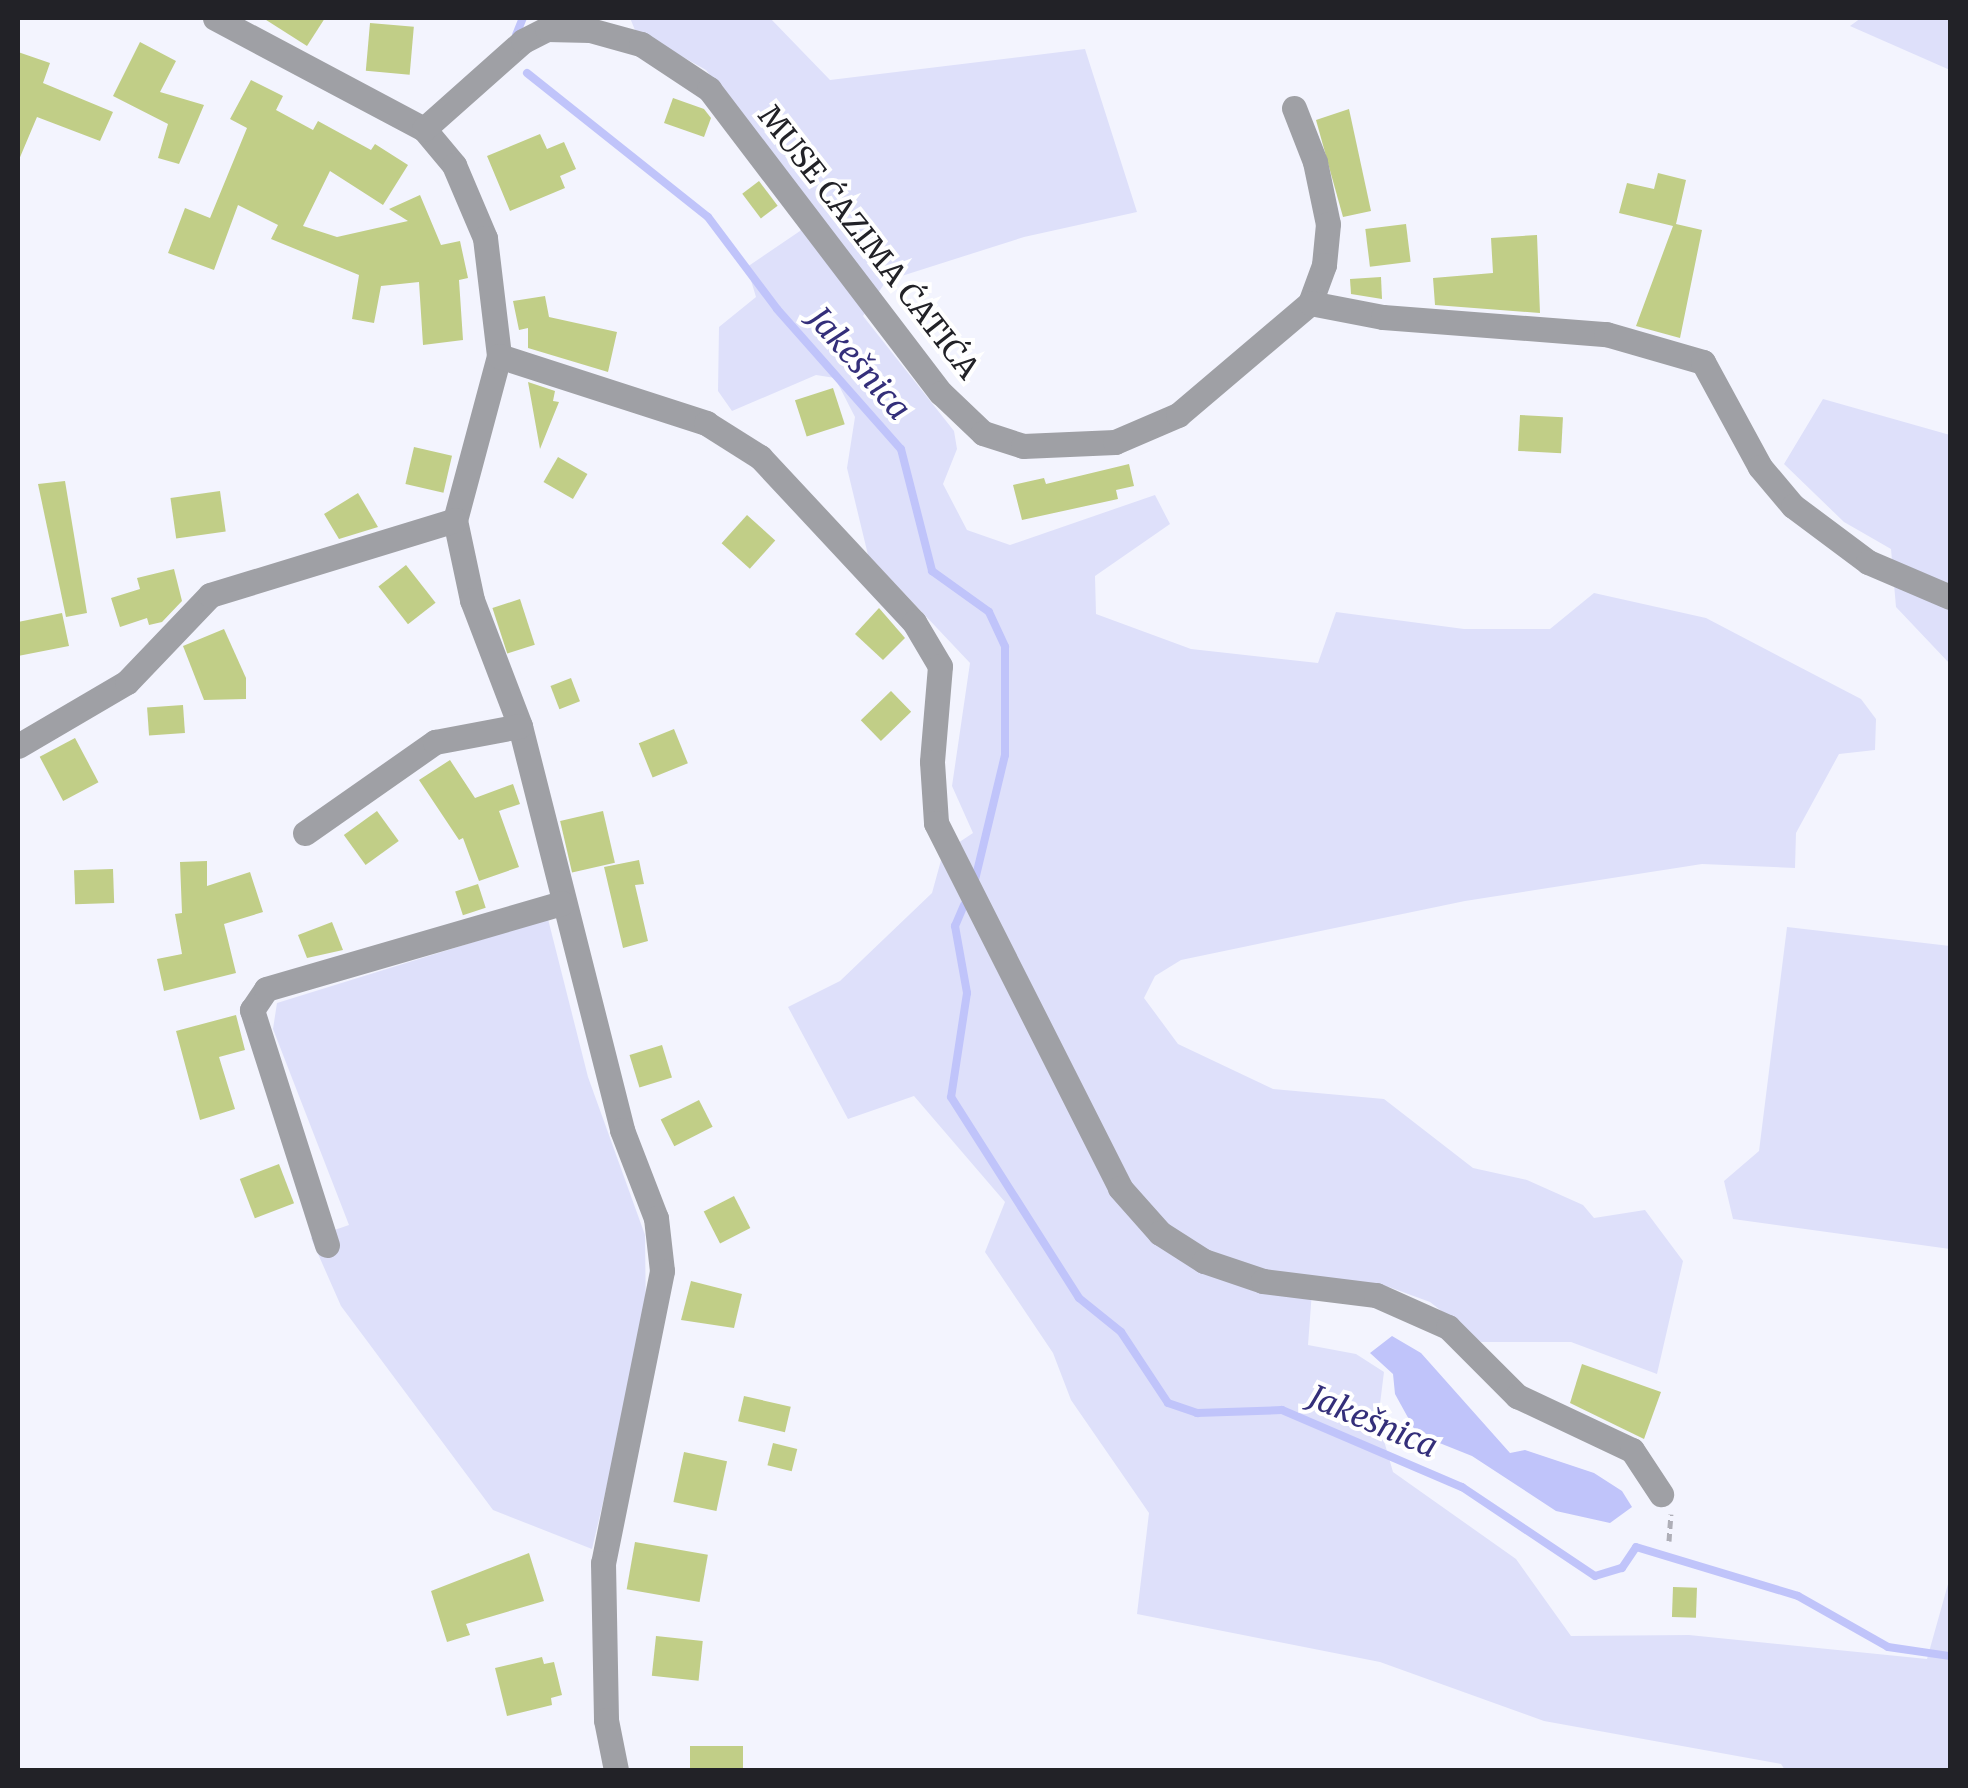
<!DOCTYPE html>
<html>
<head>
<meta charset="utf-8">
<style>
  body { margin:0 }
  #map { position:relative; width:1968px; height:1788px; overflow:hidden; background:#f3f4fe; font-family:Merriweather,serif }
  div>[style] { position:absolute }
  [style*='--x'] { left:calc(var(--x)*1px); top:calc(var(--y)*1px); width:calc(var(--w)*1px); rotate:calc(var(--a)*1deg) }
  .green>* { inset:0; background:#dee0fa }
  .water>* { inset:0; background:#c0c4fa }
  .stream>* { height:8px; margin:-4px; padding:0 4px; transform-origin:4px; border-radius:4px; background:#c0c4fa }
  .building>* { inset:0; background:#c1ce87; transform-origin:0 0 }
  .path>* { height:5px; margin-top:-2.5px; transform-origin:0; background:repeating-linear-gradient(90deg,#aeaeb7 0 8px,transparent 0 13px) }
  .minor>* { height:25px; margin:-12.5px; padding:0 12.5px; transform-origin:12.5px; border-radius:12.5px; background:#9fa0a5 }
  span { translate:-50% -50%; white-space:nowrap; text-align:center; line-height:1.15; -webkit-text-stroke:8px #fff; paint-order:stroke }
  .street-label { font-size:30px; color:#222227 }
  .water-label { font-size:32px; color:#342f7a; font-style:italic }
  .frame { position:absolute; inset:0; border:20px solid #222227; pointer-events:none }
</style>
</head>
<body>
<div id="map">
  <div class="green">
    <div style="clip-path:polygon(630px 18px,770px 18px,830px 80px,1085px 49px,1137px 212px,1024px 237px,886px 281px,863px 316px,954px 431px,957px 449px,943px 484px,967px 530px,1010px 545px,1155px 495px,1170px 524px,1095px 576px,1096px 614px,1191px 649px,1318px 663px,1336px 612px,1464px 629px,1550px 629px,1594px 593px,1706px 618px,1861px 699px,1876px 719px,1875px 750px,1839px 754px,1796px 833px,1795px 868px,1702px 864px,1465px 901px,1181px 960px,1155px 976px,1144px 998px,1178px 1044px,1273px 1089px,1384px 1099px,1473px 1168px,1527px 1180px,1583px 1205px,1594px 1218px,1645px 1210px,1683px 1261px,1657px 1374px,1571px 1342px,1481px 1342px,1430px 1302px,1389px 1287px,1313px 1278px,1308px 1345px,1356px 1354px,1384px 1372px,1378px 1420px,1393px 1472px,1516px 1559px,1571px 1636px,1689px 1635px,1927px 1659px,1950px 1577px,1950px 1770px,1785px 1770px,1781px 1764px,1544px 1721px,1380px 1662px,1137px 1614px,1149px 1513px,1071px 1400px,1053px 1353px,985px 1252px,1005px 1202px,914px 1096px,848px 1119px,788px 1007px,840px 981px,932px 893px,943px 853px,973px 833px,952px 786px,970px 663px,868px 555px,847px 468px,855px 417px,835px 378px,816px 375px,732px 411px,718px 391px,719px 327px,756px 297px,747px 267px,800px 231px,812px 206px,706px 70px,635px 30px)"></div>
    <div style="clip-path:polygon(1861px 18px,1950px 18px,1950px 70px,1850px 26px)"></div>
    <div style="clip-path:polygon(1823px 399px,1950px 435px,1950px 664px,1896px 607px,1891px 549px,1844px 522px,1784px 464px)"></div>
    <div style="clip-path:polygon(548px 919px,588px 1077px,645px 1235px,646px 1320px,592px 1549px,493px 1510px,341px 1306px,311px 1238px,349px 1225px,273px 1029px,277px 1003px)"></div>
    <div style="clip-path:polygon(1787px 927px,1950px 946px,1950px 1249px,1733px 1219px,1724px 1181px,1759px 1151px)"></div>
  </div>
  <div class="water">
    <div style="clip-path:polygon(1392px 1336px,1421px 1353px,1510px 1453px,1525px 1450px,1594px 1473px,1622px 1491px,1632px 1507px,1610px 1523px,1556px 1511px,1472px 1456px,1417px 1434px,1395px 1394px,1393px 1374px,1370px 1353px)"></div>
  </div>
  <div class="stream">
    <div style="--x:516;--y:35;--w:18;--a:-68"></div>
    <div style="--x:527;--y:73;--w:231;--a:38.5"></div>
    <div style="--x:708;--y:217;--w:115;--a:53.1"></div>
    <div style="--x:777;--y:309;--w:187;--a:48.5"></div>
    <div style="--x:901;--y:449;--w:126;--a:75.7"></div>
    <div style="--x:932;--y:571;--w:70;--a:35.7"></div>
    <div style="--x:989;--y:612;--w:38;--a:65"></div>
    <div style="--x:1005;--y:647;--w:108;--a:90"></div>
    <div style="--x:1005;--y:755;--w:129;--a:103.5"></div>
    <div style="--x:964;--y:905;--w:23;--a:113"></div>
    <div style="--x:955;--y:926;--w:68;--a:79.8"></div>
    <div style="--x:967;--y:993;--w:105;--a:98.7"></div>
    <div style="--x:951;--y:1097;--w:238;--a:57.5"></div>
    <div style="--x:1079;--y:1298;--w:54;--a:39"></div>
    <div style="--x:1121;--y:1332;--w:85;--a:56.5"></div>
    <div style="--x:1168;--y:1403;--w:31;--a:19"></div>
    <div style="--x:1197;--y:1413;--w:85;--a:-2"></div>
    <div style="--x:1282;--y:1410;--w:196;--a:23.2"></div>
    <div style="--x:1462;--y:1487;--w:160;--a:33.8"></div>
    <div style="--x:1595;--y:1576;--w:28;--a:-17"></div>
    <div style="--x:1622;--y:1568;--w:25;--a:-56"></div>
    <div style="--x:1636;--y:1547;--w:169;--a:16.8"></div>
    <div style="--x:1798;--y:1596;--w:103;--a:29.5"></div>
    <div style="--x:1888;--y:1647;--w:63;--a:8.3"></div>
  </div>
  <div class="building">
    <div style="clip-path:polygon(263px 18px,325px 18px,307px 46px)"></div>
    <div style="left:370px;top:23px;width:44px;height:48px;rotate:5deg"></div>
    <div style="clip-path:polygon(140px 42px,176px 61px,160px 92px,204px 105px,179px 164px,158px 158px,168px 124px,113px 96px)"></div>
    <div style="clip-path:polygon(18px 52px,50px 63px,43px 83px,113px 112px,100px 141px,37px 117px,18px 162px)"></div>
    <div style="clip-path:polygon(251px 80px,283px 96px,276px 110px,313px 130px,318px 121px,371px 150px,375px 144px,408px 165px,383px 205px,330px 171px,303px 226px,337px 237px,408px 221px,389px 209px,420px 195px,441px 245px,460px 241px,468px 278px,459px 280px,463px 340px,423px 345px,419px 282px,381px 286px,374px 323px,352px 319px,359px 275px,271px 239px,278px 225px,238px 205px,214px 270px,168px 253px,185px 208px,210px 218px,247px 128px,230px 119px)"></div>
    <div style="clip-path:polygon(673px 98px,704px 109px,711px 118px,704px 137px,664px 123px)"></div>
    <div style="clip-path:polygon(1349px 109px,1371px 211px,1343px 217px,1316px 120px)"></div>
    <div style="clip-path:polygon(540px 134px,547px 149px,564px 142px,576px 169px,560px 176px,565px 188px,510px 211px,487px 156px)"></div>
    <div style="clip-path:polygon(1658px 173px,1686px 180px,1676px 224px,1702px 230px,1680px 338px,1636px 326px,1673px 226px,1619px 213px,1627px 183px,1654px 189px)"></div>
    <div style="left:759px;top:181px;width:31px;height:21px;rotate:53deg"></div>
    <div style="left:1406px;top:224px;width:38px;height:41px;rotate:83deg"></div>
    <div style="clip-path:polygon(1537px 235px,1540px 313px,1435px 305px,1433px 278px,1493px 273px,1491px 238px)"></div>
    <div style="clip-path:polygon(1381px 277px,1382px 299px,1351px 294px,1350px 279px)"></div>
    <div style="clip-path:polygon(545px 296px,549px 317px,617px 332px,608px 372px,528px 348px,528px 328px,519px 330px,513px 301px)"></div>
    <div style="clip-path:polygon(528px 382px,555px 391px,553px 401px,559px 402px,540px 449px)"></div>
    <div style="left:833px;top:388px;width:38px;height:40px;rotate:72deg"></div>
    <div style="left:1520px;top:415px;width:43px;height:36px;rotate:3deg"></div>
    <div style="left:414px;top:447px;width:39px;height:38px;rotate:13deg"></div>
    <div style="left:558px;top:457px;width:34px;height:29px;rotate:30deg"></div>
    <div style="clip-path:polygon(1129px 464px,1134px 486px,1116px 490px,1118px 499px,1022px 520px,1013px 485px,1044px 478px,1046px 484px)"></div>
    <div style="clip-path:polygon(65px 481px,87px 613px,66px 617px,38px 484px)"></div>
    <div style="left:220px;top:491px;width:41px;height:50px;rotate:82deg"></div>
    <div style="clip-path:polygon(358px 493px,378px 527px,339px 539px,324px 514px)"></div>
    <div style="left:747px;top:515px;width:38px;height:38px;rotate:42deg"></div>
    <div style="left:406px;top:565px;width:48px;height:35px;rotate:52deg"></div>
    <div style="clip-path:polygon(174px 569px,182px 601px,162px 622px,149px 625px,147px 618px,120px 627px,111px 598px,140px 589px,137px 578px)"></div>
    <div style="left:520px;top:599px;width:48px;height:29px;rotate:72deg"></div>
    <div style="clip-path:polygon(879px 608px,905px 638px,883px 660px,855px 634px)"></div>
    <div style="clip-path:polygon(62px 613px,69px 646px,18px 656px,18px 622px)"></div>
    <div style="clip-path:polygon(224px 629px,246px 678px,246px 699px,204px 700px,183px 646px)"></div>
    <div style="left:571px;top:678px;width:25px;height:22px;rotate:69deg"></div>
    <div style="left:891px;top:691px;width:29px;height:42px;rotate:46deg"></div>
    <div style="left:183px;top:705px;width:28px;height:36px;rotate:86deg"></div>
    <div style="left:674px;top:729px;width:37px;height:38px;rotate:68deg"></div>
    <div style="left:75px;top:738px;width:50px;height:40px;rotate:62deg"></div>
    <div style="clip-path:polygon(450px 760px,475px 798px,513px 784px,520px 804px,499px 811px,519px 867px,479px 881px,463px 838px,459px 840px,419px 780px)"></div>
    <div style="left:377px;top:811px;width:37px;height:41px;rotate:54deg"></div>
    <div style="left:603px;top:811px;width:53px;height:44px;rotate:77deg"></div>
    <div style="clip-path:polygon(639px 860px,644px 884px,635px 885px,648px 941px,623px 948px,604px 867px)"></div>
    <div style="clip-path:polygon(207px 861px,207px 886px,250px 872px,263px 912px,224px 924px,236px 973px,164px 991px,157px 959px,182px 954px,175px 914px,182px 913px,180px 862px)"></div>
    <div style="left:113px;top:869px;width:34px;height:39px;rotate:88deg"></div>
    <div style="left:478px;top:884px;width:25px;height:24px;rotate:72deg"></div>
    <div style="clip-path:polygon(332px 922px,343px 950px,307px 958px,298px 935px)"></div>
    <div style="clip-path:polygon(236px 1015px,245px 1050px,219px 1057px,235px 1109px,200px 1120px,176px 1031px)"></div>
    <div style="left:662px;top:1045px;width:34px;height:34px;rotate:73deg"></div>
    <div style="left:699px;top:1100px;width:30px;height:43px;rotate:63deg"></div>
    <div style="left:279px;top:1164px;width:42px;height:42px;rotate:69deg"></div>
    <div style="left:734px;top:1196px;width:36px;height:34px;rotate:63deg"></div>
    <div style="clip-path:polygon(691px 1281px,742px 1294px,734px 1328px,681px 1320px)"></div>
    <div style="clip-path:polygon(1582px 1364px,1661px 1392px,1644px 1439px,1570px 1403px)"></div>
    <div style="left:744px;top:1396px;width:48px;height:26px;rotate:13deg"></div>
    <div style="left:773px;top:1443px;width:25px;height:23px;rotate:14deg"></div>
    <div style="left:684px;top:1452px;width:44px;height:51px;rotate:12deg"></div>
    <div style="left:635px;top:1542px;width:74px;height:48px;rotate:10deg"></div>
    <div style="clip-path:polygon(529px 1553px,544px 1601px,466px 1624px,470px 1635px,447px 1642px,431px 1591px)"></div>
    <div style="left:1673px;top:1587px;width:24px;height:30px;rotate:2deg"></div>
    <div style="left:656px;top:1636px;width:47px;height:40px;rotate:6deg"></div>
    <div style="clip-path:polygon(542px 1657px,544px 1664px,554px 1662px,562px 1695px,551px 1698px,552px 1705px,507px 1716px,495px 1668px)"></div>
    <div style="left:743px;top:1746px;width:24px;height:53px;rotate:90deg"></div>
  </div>
  <div class="path">
    <div style="--x:1669;--y:1541;--w:27;--a:-86"></div>
  </div>
  <div class="minor">
    <div style="--x:215;--y:18;--w:237;--a:28"></div>
    <div style="--x:424;--y:129;--w:47;--a:50.2"></div>
    <div style="--x:454;--y:165;--w:79;--a:67"></div>
    <div style="--x:485;--y:238;--w:119;--a:83.2"></div>
    <div style="--x:499;--y:356;--w:170;--a:105"></div>
    <div style="--x:455;--y:520;--w:82;--a:78"></div>
    <div style="--x:472;--y:600;--w:135;--a:69.1"></div>
    <div style="--x:520;--y:726;--w:417;--a:75.8"></div>
    <div style="--x:622;--y:1130;--w:94;--a:68.9"></div>
    <div style="--x:656;--y:1218;--w:53;--a:83.5"></div>
    <div style="--x:662;--y:1271;--w:298;--a:101.4"></div>
    <div style="--x:603;--y:1563;--w:157;--a:88.9"></div>
    <div style="--x:606;--y:1720;--w:51;--a:78.7"></div>
    <div style="--x:1294;--y:108;--w:58;--a:68.7"></div>
    <div style="--x:1315;--y:162;--w:63;--a:78.2"></div>
    <div style="--x:1328;--y:224;--w:41;--a:95.6"></div>
    <div style="--x:1324;--y:265;--w:40;--a:110.2"></div>
    <div style="--x:424;--y:129;--w:132;--a:-41.6"></div>
    <div style="--x:523;--y:41;--w:27;--a:-27"></div>
    <div style="--x:547;--y:29;--w:43;--a:1.3"></div>
    <div style="--x:590;--y:30;--w:53;--a:15.4"></div>
    <div style="--x:641;--y:44;--w:82;--a:33.5"></div>
    <div style="--x:709;--y:89;--w:382;--a:52.7"></div>
    <div style="--x:941;--y:393;--w:58;--a:43.6"></div>
    <div style="--x:983;--y:433;--w:42;--a:18"></div>
    <div style="--x:1023;--y:446;--w:92;--a:-2.5"></div>
    <div style="--x:1115;--y:442;--w:69;--a:-23.2"></div>
    <div style="--x:1178;--y:415;--w:173;--a:-40.3"></div>
    <div style="--x:1310;--y:303;--w:74;--a:10.9"></div>
    <div style="--x:1383;--y:317;--w:224;--a:4.4"></div>
    <div style="--x:1606;--y:334;--w:101;--a:16.1"></div>
    <div style="--x:1703;--y:362;--w:119;--a:61.5"></div>
    <div style="--x:1760;--y:467;--w:51;--a:49.8"></div>
    <div style="--x:1793;--y:506;--w:94;--a:36.7"></div>
    <div style="--x:1868;--y:562;--w:89;--a:23.1"></div>
    <div style="--x:499;--y:356;--w:218;--a:17.9"></div>
    <div style="--x:706;--y:423;--w:64;--a:32.2"></div>
    <div style="--x:760;--y:457;--w:226;--a:47"></div>
    <div style="--x:914;--y:622;--w:51;--a:59.4"></div>
    <div style="--x:940;--y:666;--w:96;--a:94.8"></div>
    <div style="--x:932;--y:762;--w:61;--a:86.2"></div>
    <div style="--x:936;--y:823;--w:409;--a:63.2"></div>
    <div style="--x:1120;--y:1188;--w:60;--a:48.4"></div>
    <div style="--x:1160;--y:1233;--w:52;--a:32.5"></div>
    <div style="--x:1204;--y:1261;--w:62;--a:18.7"></div>
    <div style="--x:1263;--y:1281;--w:114;--a:7.1"></div>
    <div style="--x:1376;--y:1295;--w:79;--a:24"></div>
    <div style="--x:1448;--y:1327;--w:98;--a:45"></div>
    <div style="--x:1517;--y:1396;--w:127;--a:25.2"></div>
    <div style="--x:1632;--y:1450;--w:53;--a:56.6"></div>
    <div style="--x:18;--y:746;--w:126;--a:-30.4"></div>
    <div style="--x:127;--y:682;--w:120;--a:-46.3"></div>
    <div style="--x:210;--y:595;--w:256;--a:-17"></div>
    <div style="--x:305;--y:833;--w:159;--a:-35"></div>
    <div style="--x:435;--y:742;--w:86;--a:-10.7"></div>
    <div style="--x:327;--y:1245;--w:247;--a:-107.7"></div>
    <div style="--x:252;--y:1010;--w:25;--a:-56"></div>
    <div style="--x:266;--y:989;--w:308;--a:-16.2"></div>
  </div>
  <div class="street-label">
    <span style="left:869px;top:242px;rotate:52deg">MUSE ĆAZIMA ĆATIĆA</span>
  </div>
  <div class="water-label">
    <span style="left:859px;top:364px;rotate:49deg">Jakešnica</span>
    <span style="left:1373px;top:1422px;rotate:23deg">Jakešnica</span>
  </div>
  <div class="frame"></div>
</div>
</body>
</html>
